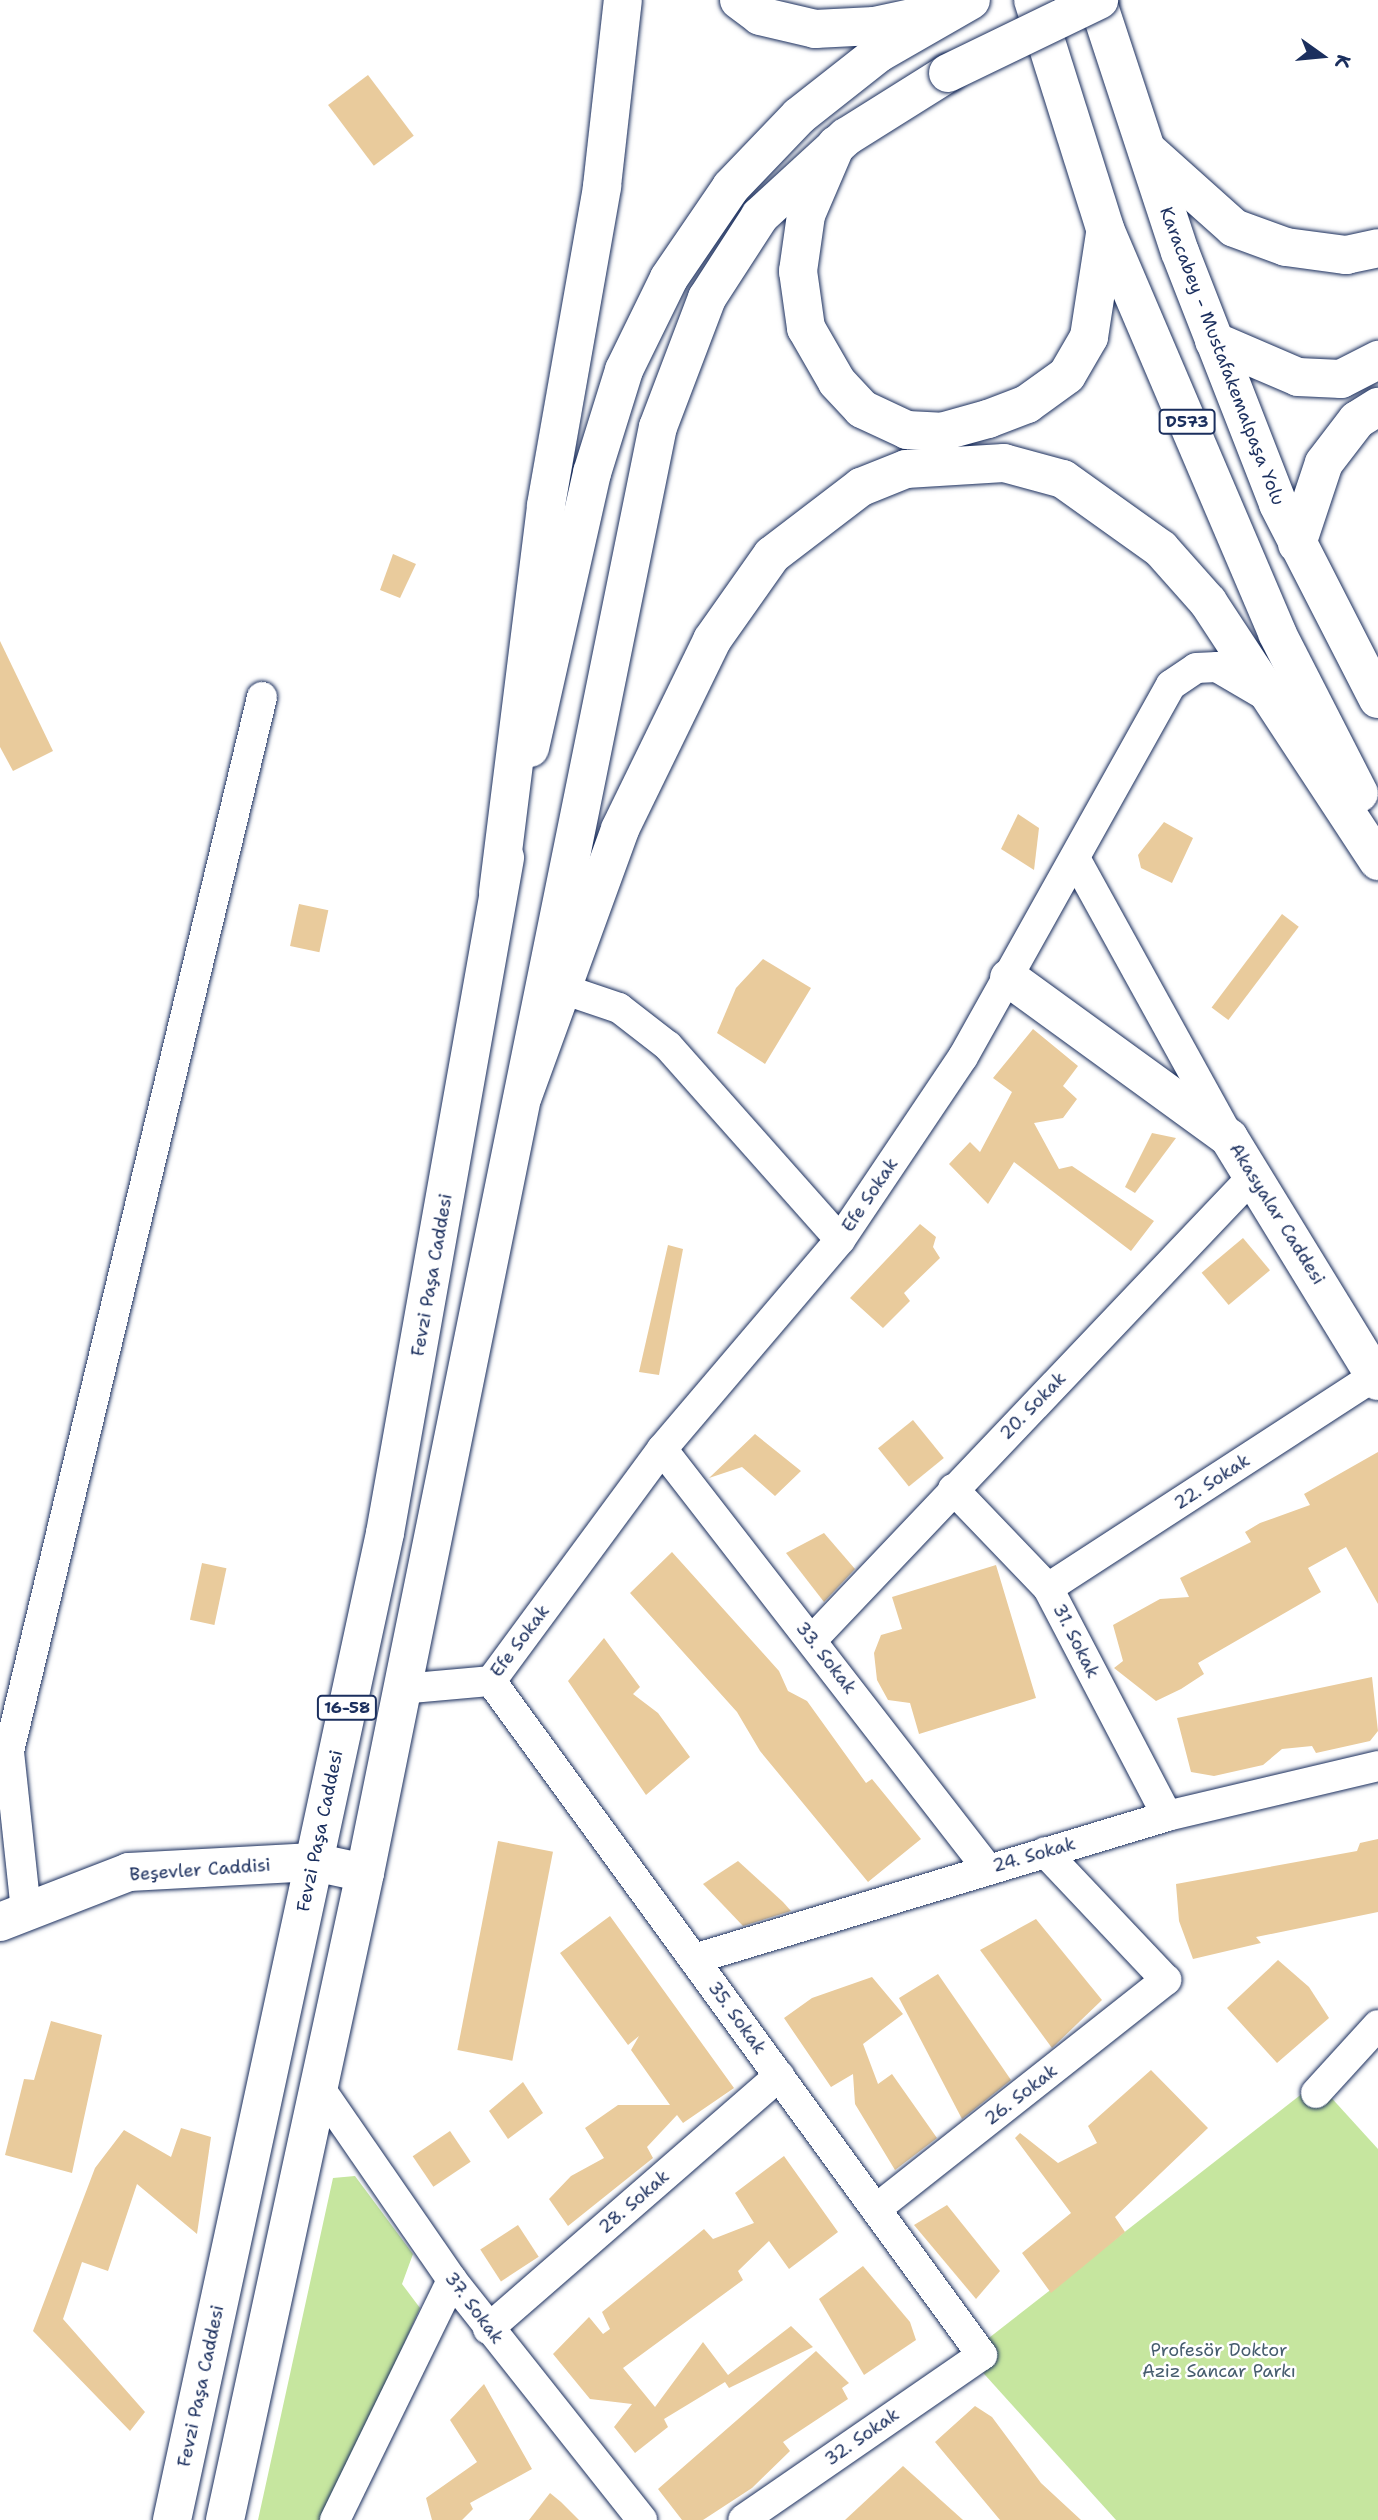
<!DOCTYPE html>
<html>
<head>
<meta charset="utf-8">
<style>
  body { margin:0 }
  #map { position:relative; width:1378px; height:2520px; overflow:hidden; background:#fff; font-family:"Shantell Sans",sans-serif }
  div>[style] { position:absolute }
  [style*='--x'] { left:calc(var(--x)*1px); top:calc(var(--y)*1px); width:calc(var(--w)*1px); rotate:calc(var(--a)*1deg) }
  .green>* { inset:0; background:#c6e69f }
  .building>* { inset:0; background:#e9cb9c; transform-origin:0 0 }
  .roads { filter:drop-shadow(0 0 2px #1b2f5e) drop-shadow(0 0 2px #1b2f5e) }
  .minor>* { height:30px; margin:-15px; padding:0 15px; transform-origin:15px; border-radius:15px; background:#fff }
  .tertiary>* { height:38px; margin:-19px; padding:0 19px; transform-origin:19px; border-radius:19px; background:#fff }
  .primary>* { height:38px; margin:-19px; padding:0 19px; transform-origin:19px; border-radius:19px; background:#fff }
  .trunk>* { height:38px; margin:-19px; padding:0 19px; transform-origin:19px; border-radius:19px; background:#fff }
  .bridges { filter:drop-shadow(0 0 2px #1b2f5e) drop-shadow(0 0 2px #1b2f5e) }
  .primary-bridge>* { height:38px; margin:-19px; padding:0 19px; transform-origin:19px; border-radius:19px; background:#fff }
  span { translate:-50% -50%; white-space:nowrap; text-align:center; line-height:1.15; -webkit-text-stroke:5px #fff; paint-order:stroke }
  .shield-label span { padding:2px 5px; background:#fff; border:2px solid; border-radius:5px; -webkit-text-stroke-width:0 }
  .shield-label { font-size:16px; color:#1b2f5e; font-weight:700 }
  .street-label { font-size:18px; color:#1b2f5e }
  .park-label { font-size:18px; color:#465d6e }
  .north { position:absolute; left:1287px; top:21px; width:70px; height:70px; -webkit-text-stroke:5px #fff; paint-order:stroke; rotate:105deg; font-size:19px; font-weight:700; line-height:28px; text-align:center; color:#1b2f5e }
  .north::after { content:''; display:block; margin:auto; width:24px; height:32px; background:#1b2f5e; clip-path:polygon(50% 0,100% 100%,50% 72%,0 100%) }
</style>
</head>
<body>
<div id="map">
  <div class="green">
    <div style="clip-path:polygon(1317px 2082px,1378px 2149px,1378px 2520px,1116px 2520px,967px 2355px)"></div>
    <div style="clip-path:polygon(355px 2176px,413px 2254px,402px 2284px,420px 2308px,325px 2520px,258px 2520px,333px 2178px)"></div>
  </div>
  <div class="building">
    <div style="left:368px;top:75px;width:76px;height:50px;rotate:53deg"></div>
    <div style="clip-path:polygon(393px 554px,416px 564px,400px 598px,380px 590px)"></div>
    <div style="clip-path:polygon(0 641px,53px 751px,13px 771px,0 747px)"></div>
    <div style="clip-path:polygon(1018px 814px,1039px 828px,1034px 870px,1001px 849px)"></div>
    <div style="clip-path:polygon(1164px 822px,1193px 838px,1172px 883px,1141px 868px,1138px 855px)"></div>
    <div style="left:299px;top:904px;width:30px;height:43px;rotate:12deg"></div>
    <div style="left:1282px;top:914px;width:21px;height:117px;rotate:37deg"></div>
    <div style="clip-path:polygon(763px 959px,811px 988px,765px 1064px,717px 1033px,736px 988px)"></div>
    <div style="clip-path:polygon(1033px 1029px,1078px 1066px,1063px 1086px,1077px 1099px,1063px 1118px,1034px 1123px,1059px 1169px,1072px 1166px,1154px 1221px,1131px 1251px,1014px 1162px,988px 1204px,949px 1164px,970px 1142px,980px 1152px,1012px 1092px,993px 1078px)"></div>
    <div style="clip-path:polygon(1152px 1133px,1176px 1138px,1135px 1193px,1125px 1187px)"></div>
    <div style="clip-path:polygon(920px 1224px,936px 1237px,933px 1247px,940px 1258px,904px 1293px,910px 1301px,883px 1328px,850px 1298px)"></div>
    <div style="left:1243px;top:1238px;width:42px;height:54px;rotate:50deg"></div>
    <div style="clip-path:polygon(668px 1245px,683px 1249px,659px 1375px,639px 1372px)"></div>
    <div style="left:913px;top:1420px;width:49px;height:45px;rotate:51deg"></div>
    <div style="clip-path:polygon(755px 1434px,801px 1471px,775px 1496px,742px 1467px,709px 1478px)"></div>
    <div style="clip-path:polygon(1378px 1452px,1378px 1604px,1346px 1547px,1308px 1568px,1321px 1592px,1198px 1663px,1204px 1674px,1181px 1689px,1156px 1701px,1114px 1668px,1123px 1661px,1113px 1625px,1160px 1599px,1189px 1597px,1180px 1578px,1251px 1542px,1245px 1532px,1260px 1523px,1310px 1505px,1304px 1494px)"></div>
    <div style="clip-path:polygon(824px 1533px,855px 1569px,824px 1602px,786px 1553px)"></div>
    <div style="clip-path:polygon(672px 1552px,779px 1671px,788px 1691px,807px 1701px,866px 1783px,872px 1779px,921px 1839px,868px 1882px,760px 1751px,737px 1712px,630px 1593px)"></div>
    <div style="left:202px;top:1563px;width:25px;height:58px;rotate:12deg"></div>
    <div style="clip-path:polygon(996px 1565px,1036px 1698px,919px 1734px,910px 1703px,888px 1700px,877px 1680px,874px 1653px,881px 1635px,902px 1629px,892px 1597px)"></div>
    <div style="clip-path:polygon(604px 1638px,640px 1687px,633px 1694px,658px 1713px,690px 1757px,646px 1795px,568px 1681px)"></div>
    <div style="clip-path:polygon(1372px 1677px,1378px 1731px,1370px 1741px,1316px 1753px,1312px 1746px,1282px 1749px,1263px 1765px,1214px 1776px,1191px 1772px,1177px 1718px)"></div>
    <div style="clip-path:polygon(1378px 1839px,1378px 1912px,1256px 1937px,1261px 1943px,1193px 1959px,1179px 1921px,1176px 1884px,1357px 1851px,1360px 1843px)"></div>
    <div style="left:498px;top:1841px;width:56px;height:213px;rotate:11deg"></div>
    <div style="clip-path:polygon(738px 1861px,783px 1902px,791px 1911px,743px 1926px,703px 1884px)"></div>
    <div style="clip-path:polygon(610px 1916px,734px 2088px,683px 2123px,677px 2115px,647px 2147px,653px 2158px,568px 2226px,549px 2199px,571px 2176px,604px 2158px,585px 2128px,618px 2105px,670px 2105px,631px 2050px,639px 2036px,628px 2045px,560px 1953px)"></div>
    <div style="clip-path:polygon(1036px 1919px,1102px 2000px,1052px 2048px,980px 1950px)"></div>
    <div style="clip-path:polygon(1278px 1960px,1309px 1987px,1329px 2018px,1277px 2063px,1227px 2008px)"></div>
    <div style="clip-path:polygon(938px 1974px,1011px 2080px,962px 2119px,899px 1998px)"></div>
    <div style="clip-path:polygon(872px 1977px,903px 2014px,863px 2044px,878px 2084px,892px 2074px,937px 2138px,895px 2170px,855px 2104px,853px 2074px,831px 2087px,784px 2018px,812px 1998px)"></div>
    <div style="clip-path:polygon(51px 2021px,102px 2035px,72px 2173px,5px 2155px,24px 2079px,34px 2080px)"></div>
    <div style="clip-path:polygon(1151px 2070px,1208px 2128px,1115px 2217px,1125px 2232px,1051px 2293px,1022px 2253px,1071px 2213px,1015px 2138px,1020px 2133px,1058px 2163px,1097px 2143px,1088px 2126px)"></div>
    <div style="clip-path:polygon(523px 2082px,543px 2113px,508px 2139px,489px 2111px)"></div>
    <div style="clip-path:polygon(181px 2128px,211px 2137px,197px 2234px,137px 2184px,108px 2271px,82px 2262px,63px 2319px,145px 2412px,130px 2431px,33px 2331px,95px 2168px,124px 2130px,171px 2157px)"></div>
    <div style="left:450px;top:2131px;width:37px;height:45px;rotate:56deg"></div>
    <div style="clip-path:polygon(784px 2156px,838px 2232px,789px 2269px,769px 2241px,738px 2271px,743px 2280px,623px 2368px,655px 2407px,703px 2342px,728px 2375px,791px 2326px,813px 2347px,729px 2388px,725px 2382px,664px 2419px,668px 2427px,635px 2453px,614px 2427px,632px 2404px,590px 2399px,553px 2354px,589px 2317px,603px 2334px,610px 2329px,602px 2312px,704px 2229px,713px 2239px,754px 2223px,735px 2193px)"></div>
    <div style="clip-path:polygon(947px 2205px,1000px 2271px,976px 2299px,914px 2225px)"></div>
    <div style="left:518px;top:2225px;width:38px;height:45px;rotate:57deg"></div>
    <div style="clip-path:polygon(863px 2266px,910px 2322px,916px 2340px,864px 2375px,819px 2299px)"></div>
    <div style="clip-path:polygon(816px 2351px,849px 2383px,842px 2388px,848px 2399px,783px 2442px,790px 2451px,752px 2488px,703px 2520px,682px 2520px,658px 2489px)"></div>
    <div style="clip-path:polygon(484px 2384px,532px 2469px,470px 2503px,473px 2509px,462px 2520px,432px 2520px,426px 2498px,477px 2462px,450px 2420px)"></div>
    <div style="clip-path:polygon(975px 2406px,992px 2417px,1041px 2483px,1081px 2520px,1000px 2520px,935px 2442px)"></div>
    <div style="clip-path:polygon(903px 2466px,963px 2520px,845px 2520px)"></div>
    <div style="clip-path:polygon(550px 2493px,561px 2502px,579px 2520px,529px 2520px)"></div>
  </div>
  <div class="roads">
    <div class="minor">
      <div style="--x:1076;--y:860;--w:313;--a:61.1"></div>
      <div style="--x:545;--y:983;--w:78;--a:18.7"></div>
      <div style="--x:619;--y:1008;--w:62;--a:37.8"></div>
      <div style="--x:668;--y:1046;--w:259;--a:48.4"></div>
      <div style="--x:662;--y:1449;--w:530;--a:52.2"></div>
      <div style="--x:953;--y:1489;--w:137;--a:46.2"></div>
      <div style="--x:1048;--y:1588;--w:257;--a:62.4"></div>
      <div style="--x:1048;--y:1588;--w:390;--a:-33"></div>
      <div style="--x:812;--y:1640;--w:643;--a:-46.45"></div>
      <div style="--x:491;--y:1681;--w:834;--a:53.93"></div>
      <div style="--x:982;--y:2355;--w:290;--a:145.4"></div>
      <div style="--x:401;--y:1689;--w:90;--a:-5.1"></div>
      <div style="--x:491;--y:1681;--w:288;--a:-53.6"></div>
      <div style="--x:662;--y:1449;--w:275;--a:-49.6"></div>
      <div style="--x:840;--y:1240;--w:220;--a:-56.1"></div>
      <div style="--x:963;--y:1057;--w:426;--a:-60.8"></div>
      <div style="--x:1171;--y:685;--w:30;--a:-34"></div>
      <div style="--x:1196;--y:668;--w:21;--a:-3"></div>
      <div style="--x:1217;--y:667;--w:59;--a:30.5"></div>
      <div style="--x:26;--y:1911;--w:161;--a:-96.1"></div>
      <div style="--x:9;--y:1751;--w:1084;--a:-76.5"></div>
      <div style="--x:694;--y:1959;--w:494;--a:-16.8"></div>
      <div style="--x:1167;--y:1816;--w:217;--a:-13.3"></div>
      <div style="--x:319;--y:2087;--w:234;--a:55.4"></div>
      <div style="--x:452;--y:2280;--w:306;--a:51.6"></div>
      <div style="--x:1316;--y:2093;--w:92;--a:-47.6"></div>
      <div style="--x:876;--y:2209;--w:370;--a:-38.3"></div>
      <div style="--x:1166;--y:1980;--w:176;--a:-133.4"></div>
      <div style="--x:488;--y:2329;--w:386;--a:-41"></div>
      <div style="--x:335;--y:2520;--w:267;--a:-64"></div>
    </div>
    <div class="tertiary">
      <div style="--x:1009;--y:978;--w:272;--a:36"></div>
      <div style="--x:1229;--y:1138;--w:285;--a:58.5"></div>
      <div style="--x:0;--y:1922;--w:138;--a:-21.2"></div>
      <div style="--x:129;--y:1872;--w:185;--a:-3.1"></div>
      <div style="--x:314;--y:1862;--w:52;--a:12.2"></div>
    </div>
    <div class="primary">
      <div style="--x:530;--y:748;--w:282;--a:-77.3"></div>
      <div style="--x:592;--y:473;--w:108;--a:-72.7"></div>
      <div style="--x:624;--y:370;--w:102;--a:-63.9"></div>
      <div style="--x:669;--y:278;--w:110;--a:-55.7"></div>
      <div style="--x:731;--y:187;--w:98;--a:-46.2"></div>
      <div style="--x:799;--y:116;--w:102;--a:-38.2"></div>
      <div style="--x:879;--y:53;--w:106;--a:-29.9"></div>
      <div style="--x:172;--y:2520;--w:1010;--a:-77.82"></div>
      <div style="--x:385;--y:1533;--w:686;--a:-79.92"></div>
      <div style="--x:225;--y:2520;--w:662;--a:-77.79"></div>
      <div style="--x:365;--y:1873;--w:1475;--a:-78.55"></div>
      <div style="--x:658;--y:427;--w:138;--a:-69.2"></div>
      <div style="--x:707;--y:298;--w:98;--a:-57.1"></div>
      <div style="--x:760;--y:216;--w:117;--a:-42.6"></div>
      <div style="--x:846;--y:137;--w:120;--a:-32.1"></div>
    </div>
    <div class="trunk">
      <div style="--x:739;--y:0;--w:26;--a:37"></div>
      <div style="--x:760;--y:16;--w:57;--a:13.3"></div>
      <div style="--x:815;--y:29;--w:59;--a:-2.9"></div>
      <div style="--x:874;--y:26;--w:81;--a:-12.1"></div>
      <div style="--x:1033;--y:0;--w:240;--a:72.5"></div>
      <div style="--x:1105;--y:229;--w:439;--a:66.9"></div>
      <div style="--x:1277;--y:633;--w:180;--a:62.9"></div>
      <div style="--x:1097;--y:0;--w:265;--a:71.8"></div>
      <div style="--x:1180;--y:252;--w:270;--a:68.7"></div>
      <div style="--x:1278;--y:504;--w:219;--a:62.9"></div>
      <div style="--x:836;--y:145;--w:76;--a:113.2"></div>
      <div style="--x:806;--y:215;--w:57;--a:98.1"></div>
      <div style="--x:798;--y:271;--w:58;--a:82"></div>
      <div style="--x:806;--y:328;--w:62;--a:60.1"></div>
      <div style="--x:837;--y:382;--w:37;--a:47"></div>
      <div style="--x:862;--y:409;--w:50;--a:25"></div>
      <div style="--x:907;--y:430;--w:34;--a:3"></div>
      <div style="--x:941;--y:432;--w:49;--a:-15.5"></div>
      <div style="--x:988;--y:419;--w:42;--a:-21"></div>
      <div style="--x:1027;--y:404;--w:49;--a:-35.9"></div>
      <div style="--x:1067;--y:375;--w:44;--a:-59.9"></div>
      <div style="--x:1089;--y:337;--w:104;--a:-81.2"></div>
      <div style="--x:1148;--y:151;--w:115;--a:41.8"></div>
      <div style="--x:1234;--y:228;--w:55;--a:20.1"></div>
      <div style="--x:1286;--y:247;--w:61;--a:7.6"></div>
      <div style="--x:1346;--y:255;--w:33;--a:-12"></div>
      <div style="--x:1214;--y:341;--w:91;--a:23.2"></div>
      <div style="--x:1298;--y:377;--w:43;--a:2.7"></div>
      <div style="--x:1341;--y:379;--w:42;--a:-27.2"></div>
      <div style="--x:1297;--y:544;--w:85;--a:-71.6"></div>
      <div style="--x:1324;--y:463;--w:54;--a:-52.5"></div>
      <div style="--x:1357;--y:420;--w:25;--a:-32"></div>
      <div style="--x:498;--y:892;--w:390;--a:-82.9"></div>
      <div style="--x:546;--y:505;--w:324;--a:-80"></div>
      <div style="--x:602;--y:186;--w:187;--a:-83.6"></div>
      <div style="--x:523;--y:1096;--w:284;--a:-70"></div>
      <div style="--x:620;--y:829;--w:210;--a:-64"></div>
      <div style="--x:712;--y:640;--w:104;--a:-54.8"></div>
      <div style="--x:772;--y:555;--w:112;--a:-37.4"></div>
      <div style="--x:861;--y:487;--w:48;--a:-21.8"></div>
      <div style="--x:906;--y:469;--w:98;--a:-3.5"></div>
      <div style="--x:1004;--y:463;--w:61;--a:15.2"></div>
      <div style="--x:1063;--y:479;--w:120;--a:35.5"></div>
      <div style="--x:1161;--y:549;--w:71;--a:48.4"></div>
      <div style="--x:1208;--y:602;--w:310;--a:56.7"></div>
    </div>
  </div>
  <div class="bridges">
    <div class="primary-bridge">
      <div style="--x:948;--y:73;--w:168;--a:-25.8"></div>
    </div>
  </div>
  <div class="shield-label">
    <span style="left:1187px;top:422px">D573</span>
    <span style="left:347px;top:1708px">16-58</span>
  </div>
  <div class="street-label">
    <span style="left:1222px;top:356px;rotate:69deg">Karacabey - Mustafakemalpaşa Yolu</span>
    <span style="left:870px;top:1195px;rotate:-56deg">Efe Sokak</span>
    <span style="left:1277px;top:1214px;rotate:58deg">Akasyalar Caddesi</span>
    <span style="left:432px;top:1275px;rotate:-80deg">Fevzi Paşa Caddesi</span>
    <span style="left:1033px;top:1406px;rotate:-46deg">20. Sokak</span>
    <span style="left:1212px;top:1482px;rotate:-33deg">22. Sokak</span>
    <span style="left:520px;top:1641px;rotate:-53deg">Efe Sokak</span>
    <span style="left:1076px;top:1641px;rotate:63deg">31. Sokak</span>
    <span style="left:826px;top:1658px;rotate:52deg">33. Sokak</span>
    <span style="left:320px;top:1831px;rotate:-78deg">Fevzi Paşa Caddesi</span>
    <span style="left:1034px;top:1855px;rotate:-16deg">24. Sokak</span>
    <span style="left:200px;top:1870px;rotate:-4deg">Beşevler Caddisi</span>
    <span style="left:737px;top:2018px;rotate:54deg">35. Sokak</span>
    <span style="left:1021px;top:2095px;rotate:-38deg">26. Sokak</span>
    <span style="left:634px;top:2202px;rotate:-41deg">28. Sokak</span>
    <span style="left:474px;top:2308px;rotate:53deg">37. Sokak</span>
    <span style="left:201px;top:2386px;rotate:-78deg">Fevzi Paşa Caddesi</span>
    <span style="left:862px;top:2437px;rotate:-35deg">32. Sokak</span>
  </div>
  <div class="park-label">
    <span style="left:1219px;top:2361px">Profesör Doktor<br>Aziz Sancar Parkı</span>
  </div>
  <div class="north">K</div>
</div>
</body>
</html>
